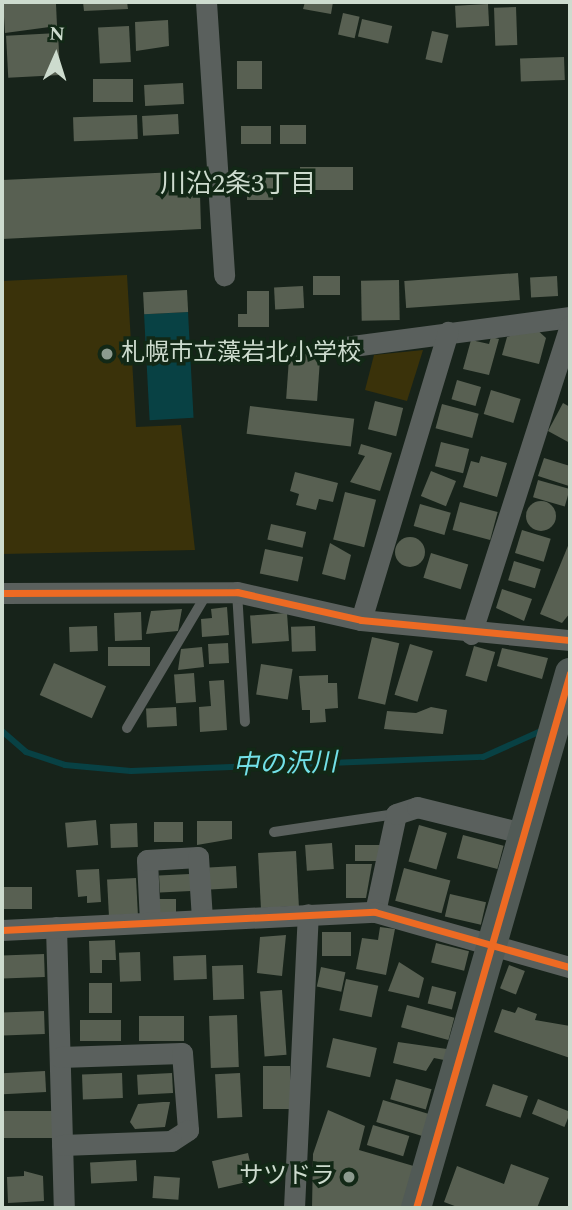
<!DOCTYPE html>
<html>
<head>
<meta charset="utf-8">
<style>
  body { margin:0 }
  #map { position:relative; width:572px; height:1210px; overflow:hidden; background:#17231a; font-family:Spectral,"Noto Sans JP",serif }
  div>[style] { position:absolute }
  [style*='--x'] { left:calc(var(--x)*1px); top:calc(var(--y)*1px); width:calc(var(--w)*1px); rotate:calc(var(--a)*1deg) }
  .green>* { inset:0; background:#3a320a }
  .water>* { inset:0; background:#084144; transform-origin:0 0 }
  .stream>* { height:6px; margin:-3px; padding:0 3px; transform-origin:3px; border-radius:3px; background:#084144 }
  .building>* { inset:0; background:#586052; transform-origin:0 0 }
  .round { border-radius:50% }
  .lane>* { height:10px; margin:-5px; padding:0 5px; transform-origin:5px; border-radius:5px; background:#5a605d }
  .street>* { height:21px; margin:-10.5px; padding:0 10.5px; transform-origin:10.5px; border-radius:10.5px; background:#5a605d }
  .secondary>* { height:30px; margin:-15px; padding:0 15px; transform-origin:15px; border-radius:15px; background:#515a56 }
  .cycleway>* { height:7px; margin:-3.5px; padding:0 3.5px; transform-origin:3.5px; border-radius:3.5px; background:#ed6a23 }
  .dots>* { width:19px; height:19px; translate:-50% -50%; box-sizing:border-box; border:4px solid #122816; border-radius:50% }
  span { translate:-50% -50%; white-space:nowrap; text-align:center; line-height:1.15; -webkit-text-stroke:7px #122816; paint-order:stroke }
  .poi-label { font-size:24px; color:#cddbce }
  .left { translate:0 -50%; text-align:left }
  .right { translate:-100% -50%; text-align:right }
  .neighbourhood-label { font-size:26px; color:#cddbce }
  .water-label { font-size:26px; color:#73e1e8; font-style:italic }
  .frame { position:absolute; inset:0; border:4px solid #cddbce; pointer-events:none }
  .north { position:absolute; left:21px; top:21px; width:70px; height:70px; -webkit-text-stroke:5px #122816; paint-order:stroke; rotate:3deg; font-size:19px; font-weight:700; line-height:28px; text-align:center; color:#cddbce }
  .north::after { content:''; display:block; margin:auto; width:24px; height:32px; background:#cddbce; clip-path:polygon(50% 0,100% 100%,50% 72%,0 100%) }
</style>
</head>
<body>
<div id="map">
  <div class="green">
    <div style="clip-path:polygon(127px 275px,136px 427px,181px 425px,195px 550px,2px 554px,2px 281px)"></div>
    <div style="clip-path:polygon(423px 350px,407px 401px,365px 390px,374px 355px)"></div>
  </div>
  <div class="water">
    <div style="left:188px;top:312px;width:106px;height:44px;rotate:87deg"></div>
  </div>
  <div class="stream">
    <div style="--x:2;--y:731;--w:32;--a:41"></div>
    <div style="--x:26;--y:752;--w:41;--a:18.4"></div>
    <div style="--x:65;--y:765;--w:66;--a:5.2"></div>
    <div style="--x:131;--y:771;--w:352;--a:-2.3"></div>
    <div style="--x:483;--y:757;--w:66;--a:-24.2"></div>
  </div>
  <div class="building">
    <div style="clip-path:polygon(3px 2px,56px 4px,57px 26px,5px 33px)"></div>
    <div style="clip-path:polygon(83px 2px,127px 2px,128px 9px,84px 11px)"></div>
    <div style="clip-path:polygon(305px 2px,333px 2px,331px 14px,303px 9px)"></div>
    <div style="left:488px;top:4px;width:22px;height:33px;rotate:87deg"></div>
    <div style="left:516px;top:7px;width:38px;height:22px;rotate:88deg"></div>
    <div style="left:343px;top:13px;width:17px;height:22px;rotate:13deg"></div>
    <div style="left:362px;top:19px;width:31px;height:18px;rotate:13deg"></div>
    <div style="clip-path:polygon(168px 20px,169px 46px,136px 51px,135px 22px)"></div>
    <div style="left:129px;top:26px;width:36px;height:31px;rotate:87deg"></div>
    <div style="left:432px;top:31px;width:17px;height:29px;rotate:13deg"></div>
    <div style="left:58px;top:33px;width:42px;height:52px;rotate:87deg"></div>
    <div style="left:564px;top:57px;width:23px;height:44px;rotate:88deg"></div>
    <div style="left:237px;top:61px;width:25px;height:28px"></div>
    <div style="left:133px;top:79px;width:23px;height:40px;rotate:90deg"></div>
    <div style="left:183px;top:83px;width:21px;height:39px;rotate:87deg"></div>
    <div style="left:178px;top:114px;width:20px;height:36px;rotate:87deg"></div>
    <div style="left:137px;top:115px;width:24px;height:64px;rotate:88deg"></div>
    <div style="left:280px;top:125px;width:26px;height:19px"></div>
    <div style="left:241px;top:126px;width:30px;height:18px"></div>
    <div style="left:353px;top:167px;width:23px;height:53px;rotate:90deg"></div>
    <div style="clip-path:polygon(177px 172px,178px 195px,200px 194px,201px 229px,2px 239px,2px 180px)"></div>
    <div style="left:247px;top:175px;width:26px;height:25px"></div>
    <div style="left:518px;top:273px;width:27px;height:114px;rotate:86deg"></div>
    <div style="left:340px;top:276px;width:19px;height:27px;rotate:90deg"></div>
    <div style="left:557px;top:276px;width:20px;height:27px;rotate:87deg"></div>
    <div style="left:399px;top:280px;width:40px;height:38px;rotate:89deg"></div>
    <div style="left:303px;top:286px;width:22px;height:29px;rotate:87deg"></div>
    <div style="left:187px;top:290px;width:22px;height:44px;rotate:87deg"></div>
    <div style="clip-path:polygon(247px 291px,269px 291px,269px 327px,238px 327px,238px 314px,247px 314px)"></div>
    <div style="clip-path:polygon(534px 327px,546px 338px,539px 364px,502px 355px,507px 337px)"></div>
    <div style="clip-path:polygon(491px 337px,499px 339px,489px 375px,463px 369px,471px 340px,489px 344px)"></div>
    <div style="left:290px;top:344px;width:31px;height:55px;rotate:4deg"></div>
    <div style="left:457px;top:380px;width:25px;height:20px;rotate:16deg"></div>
    <div style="left:491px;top:390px;width:31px;height:25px;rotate:17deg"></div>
    <div style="left:375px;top:401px;width:29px;height:29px;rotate:14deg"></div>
    <div style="clip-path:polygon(563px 403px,570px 407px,570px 443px,548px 431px)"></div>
    <div style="left:442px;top:404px;width:38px;height:25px;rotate:15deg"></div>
    <div style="left:250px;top:406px;width:105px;height:28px;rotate:7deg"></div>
    <div style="left:441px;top:442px;width:29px;height:25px;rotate:14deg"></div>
    <div style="clip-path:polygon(361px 444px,392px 453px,380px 491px,350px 482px,365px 456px,358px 454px)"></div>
    <div style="clip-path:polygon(481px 456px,507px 463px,497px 497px,463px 487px,471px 461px,479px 463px)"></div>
    <div style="clip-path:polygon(544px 458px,570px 466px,569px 486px,538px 476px)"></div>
    <div style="left:431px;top:471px;width:27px;height:27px;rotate:22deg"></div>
    <div style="clip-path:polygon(295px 472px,338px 483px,333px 502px,319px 499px,316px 510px,296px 505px,299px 494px,290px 491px)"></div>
    <div style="left:538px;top:480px;width:33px;height:18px;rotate:16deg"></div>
    <div style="left:345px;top:492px;width:32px;height:49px;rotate:14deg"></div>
    <div class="round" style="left:526px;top:501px;width:30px;height:30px"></div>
    <div style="left:460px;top:502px;width:39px;height:29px;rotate:15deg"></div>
    <div style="left:420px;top:504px;width:32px;height:23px;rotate:16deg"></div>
    <div style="left:271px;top:524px;width:36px;height:16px;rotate:13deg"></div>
    <div style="left:522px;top:530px;width:30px;height:24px;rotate:17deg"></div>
    <div class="round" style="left:395px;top:537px;width:30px;height:30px"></div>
    <div style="clip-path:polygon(570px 541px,570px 613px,562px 623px,540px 614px)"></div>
    <div style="clip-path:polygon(330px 543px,351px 555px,345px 580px,322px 574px)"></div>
    <div style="left:265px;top:549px;width:39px;height:25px;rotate:12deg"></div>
    <div style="left:431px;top:553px;width:39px;height:26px;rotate:17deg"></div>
    <div style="left:514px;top:561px;width:28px;height:20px;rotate:17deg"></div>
    <div style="clip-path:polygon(502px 589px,532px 599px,524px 621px,496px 608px)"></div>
    <div style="clip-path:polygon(227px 607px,229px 635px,202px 637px,201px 619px,212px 618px,211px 609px)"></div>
    <div style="clip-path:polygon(182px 609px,178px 631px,146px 634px,151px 611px)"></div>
    <div style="left:141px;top:612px;width:28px;height:27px;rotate:88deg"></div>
    <div style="left:287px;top:613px;width:28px;height:37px;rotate:86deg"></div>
    <div style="left:97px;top:626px;width:25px;height:28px;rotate:88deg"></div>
    <div style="left:315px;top:626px;width:25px;height:24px;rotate:88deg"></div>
    <div style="left:372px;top:637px;width:28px;height:63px;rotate:13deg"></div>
    <div style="left:228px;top:643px;width:20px;height:20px;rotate:87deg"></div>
    <div style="left:410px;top:644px;width:24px;height:53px;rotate:17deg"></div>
    <div style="left:474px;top:646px;width:22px;height:31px;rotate:16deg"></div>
    <div style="left:150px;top:647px;width:19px;height:42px;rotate:90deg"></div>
    <div style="clip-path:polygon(202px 647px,204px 667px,178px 670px,181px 649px)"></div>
    <div style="clip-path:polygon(502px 648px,548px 658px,542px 679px,497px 666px)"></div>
    <div style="left:54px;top:663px;width:57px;height:35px;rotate:24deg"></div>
    <div style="left:261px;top:664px;width:32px;height:31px;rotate:9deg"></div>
    <div style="left:194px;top:673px;width:29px;height:20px;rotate:86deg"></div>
    <div style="clip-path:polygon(328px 675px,328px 683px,337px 683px,338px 708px,325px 709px,326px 722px,310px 723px,310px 710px,302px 710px,299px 676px)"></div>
    <div style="clip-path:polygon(224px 680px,227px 730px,200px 732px,199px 707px,211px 706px,209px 681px)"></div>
    <div style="left:176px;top:707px;width:19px;height:30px;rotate:87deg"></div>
    <div style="clip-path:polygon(431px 707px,447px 710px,443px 734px,384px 729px,387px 711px,416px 713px)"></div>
    <div style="left:96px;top:820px;width:25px;height:31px;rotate:85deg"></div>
    <div style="clip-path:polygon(197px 821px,232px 821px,232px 839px,197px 845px)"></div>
    <div style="left:183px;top:822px;width:20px;height:29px;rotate:90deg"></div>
    <div style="left:137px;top:823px;width:24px;height:27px;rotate:88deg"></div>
    <div style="left:419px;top:825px;width:29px;height:38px;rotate:16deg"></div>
    <div style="left:463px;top:835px;width:42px;height:24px;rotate:15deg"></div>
    <div style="left:332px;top:843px;width:26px;height:27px;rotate:86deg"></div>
    <div style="left:355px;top:845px;width:26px;height:16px"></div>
    <div style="left:296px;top:851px;width:55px;height:38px;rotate:87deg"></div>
    <div style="clip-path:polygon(346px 864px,372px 864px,366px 898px,346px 898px)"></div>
    <div style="left:236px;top:866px;width:22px;height:27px;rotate:87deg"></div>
    <div style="left:404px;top:868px;width:48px;height:34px;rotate:15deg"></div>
    <div style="clip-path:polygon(99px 869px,101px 902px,87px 903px,87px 896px,78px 897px,76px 870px)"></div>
    <div style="left:190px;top:874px;width:17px;height:31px;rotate:87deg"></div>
    <div style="left:136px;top:878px;width:36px;height:29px;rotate:87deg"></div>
    <div style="left:2px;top:887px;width:30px;height:22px"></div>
    <div style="left:450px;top:894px;width:37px;height:23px;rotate:13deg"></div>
    <div style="left:159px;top:899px;width:17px;height:14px"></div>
    <div style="clip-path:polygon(380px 927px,395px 929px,386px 975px,356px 969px,362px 938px,378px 940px)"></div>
    <div style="left:322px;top:932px;width:29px;height:24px"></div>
    <div style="clip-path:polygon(286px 935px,282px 976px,257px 973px,260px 937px)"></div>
    <div style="clip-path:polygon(115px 940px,116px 960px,102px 960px,102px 973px,90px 973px,89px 941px)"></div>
    <div style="left:436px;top:943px;width:34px;height:20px;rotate:14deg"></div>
    <div style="left:140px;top:952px;width:29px;height:21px;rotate:88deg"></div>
    <div style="left:44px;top:954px;width:23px;height:42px;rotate:88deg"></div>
    <div style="left:206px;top:955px;width:24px;height:33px;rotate:88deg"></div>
    <div style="clip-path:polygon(399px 962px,424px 978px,419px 998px,388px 991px)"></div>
    <div style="left:243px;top:965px;width:34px;height:31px;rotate:88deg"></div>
    <div style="left:509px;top:965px;width:17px;height:25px;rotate:21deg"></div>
    <div style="left:321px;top:967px;width:25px;height:20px;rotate:12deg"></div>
    <div style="left:346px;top:979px;width:33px;height:32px;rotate:12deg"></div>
    <div style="left:89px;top:983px;width:23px;height:30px"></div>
    <div style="left:432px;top:986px;width:25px;height:18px;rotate:14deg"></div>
    <div style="left:282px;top:990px;width:65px;height:22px;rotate:86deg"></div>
    <div style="left:407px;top:1005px;width:49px;height:23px;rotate:15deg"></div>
    <div style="clip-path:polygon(518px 1007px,537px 1014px,535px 1020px,570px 1026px,570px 1058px,494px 1032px,502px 1009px,515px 1013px)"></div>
    <div style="left:44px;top:1011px;width:23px;height:42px;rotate:88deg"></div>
    <div style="left:237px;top:1015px;width:52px;height:28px;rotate:88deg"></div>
    <div style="left:184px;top:1016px;width:25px;height:45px;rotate:90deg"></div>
    <div style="left:80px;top:1020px;width:41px;height:21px"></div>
    <div style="left:333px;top:1038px;width:45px;height:30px;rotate:13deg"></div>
    <div style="clip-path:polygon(398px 1042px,447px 1049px,444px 1060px,434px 1058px,426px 1071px,393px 1063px)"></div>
    <div style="left:263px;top:1066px;width:27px;height:43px"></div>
    <div style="left:45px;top:1071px;width:21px;height:43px;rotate:87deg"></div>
    <div style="left:122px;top:1073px;width:25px;height:40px;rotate:88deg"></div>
    <div style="left:172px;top:1073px;width:20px;height:35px;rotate:87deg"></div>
    <div style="left:240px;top:1073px;width:44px;height:25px;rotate:87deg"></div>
    <div style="left:396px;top:1079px;width:37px;height:21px;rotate:16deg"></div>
    <div style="left:493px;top:1084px;width:37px;height:23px;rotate:19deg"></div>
    <div style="left:538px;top:1099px;width:35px;height:16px;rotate:22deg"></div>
    <div style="left:383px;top:1100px;width:48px;height:23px;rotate:17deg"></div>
    <div style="clip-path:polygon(163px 1102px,170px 1102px,165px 1127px,135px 1129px,130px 1122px,138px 1104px)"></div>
    <div style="clip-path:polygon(328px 1110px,365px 1126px,359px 1150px,417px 1167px,405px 1208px,312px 1208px,313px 1154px)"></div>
    <div style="left:52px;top:1111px;width:27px;height:50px;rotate:90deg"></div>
    <div style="left:373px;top:1125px;width:38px;height:21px;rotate:17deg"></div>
    <div style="left:248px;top:1153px;width:28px;height:37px;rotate:77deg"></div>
    <div style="left:136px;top:1160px;width:21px;height:46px;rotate:87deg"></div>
    <div style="clip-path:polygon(511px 1164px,549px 1178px,537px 1208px,460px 1208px,444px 1202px,457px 1166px,504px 1184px)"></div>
    <div style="clip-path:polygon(24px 1171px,43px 1176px,44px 1201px,8px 1203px,7px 1177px,24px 1176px)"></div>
    <div style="left:154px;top:1176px;width:26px;height:22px;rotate:4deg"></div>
  </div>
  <div class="lane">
    <div style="--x:237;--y:592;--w:130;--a:86.5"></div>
    <div style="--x:127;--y:728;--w:157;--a:-59.3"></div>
    <div style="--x:274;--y:832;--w:123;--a:-8.4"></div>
  </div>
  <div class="street">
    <div style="--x:206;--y:2;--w:274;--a:86.2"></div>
    <div style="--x:345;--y:347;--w:227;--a:-7.6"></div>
    <div style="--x:2;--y:593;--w:235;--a:-0.2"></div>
    <div style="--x:237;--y:592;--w:127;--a:12.7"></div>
    <div style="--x:361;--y:620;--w:210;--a:5.5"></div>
    <div style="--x:361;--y:620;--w:301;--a:-73.2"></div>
    <div style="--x:471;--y:634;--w:324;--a:-72.2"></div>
    <div style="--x:375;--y:912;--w:100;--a:-77.9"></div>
    <div style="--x:396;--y:814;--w:22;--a:-18"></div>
    <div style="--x:417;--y:807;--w:112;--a:13.9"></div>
    <div style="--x:150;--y:922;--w:62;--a:-92.8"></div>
    <div style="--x:147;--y:860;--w:51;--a:-3.4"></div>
    <div style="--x:198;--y:857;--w:62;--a:86.3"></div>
    <div style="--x:56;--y:927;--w:281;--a:88.4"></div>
    <div style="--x:2;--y:930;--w:373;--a:-2.8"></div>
    <div style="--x:375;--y:912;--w:203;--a:15.8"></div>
    <div style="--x:60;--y:1057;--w:122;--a:-1.9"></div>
    <div style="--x:182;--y:1053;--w:77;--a:85.5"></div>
    <div style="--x:188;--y:1130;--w:20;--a:147"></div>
    <div style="--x:171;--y:1141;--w:109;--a:177.9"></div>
    <div style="--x:294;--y:1208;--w:294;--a:-87.3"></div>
  </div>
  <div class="secondary">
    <div style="--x:416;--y:1208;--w:557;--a:-73.94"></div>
  </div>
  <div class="cycleway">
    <div style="--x:2;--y:593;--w:235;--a:-0.2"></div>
    <div style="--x:237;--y:592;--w:127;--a:12.7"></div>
    <div style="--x:361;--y:620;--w:210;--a:5.5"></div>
    <div style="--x:2;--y:930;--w:373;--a:-2.8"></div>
    <div style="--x:375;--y:912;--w:203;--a:15.8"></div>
    <div style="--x:416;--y:1208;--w:557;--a:-73.94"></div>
  </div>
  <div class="dots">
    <div style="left:107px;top:354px;background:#8d9b8f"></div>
    <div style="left:349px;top:1177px;background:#8d9b8f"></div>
  </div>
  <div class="poi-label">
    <span class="left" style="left:121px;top:354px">札幌市立藻岩北小学校</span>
    <span class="right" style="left:335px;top:1177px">サツドラ</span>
  </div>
  <div class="neighbourhood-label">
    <span style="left:238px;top:185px">川沿2条3丁目</span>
  </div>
  <div class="water-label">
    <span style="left:285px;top:765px;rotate:-2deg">中の沢川</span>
  </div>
  <div class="frame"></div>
  <div class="north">N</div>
</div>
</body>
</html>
